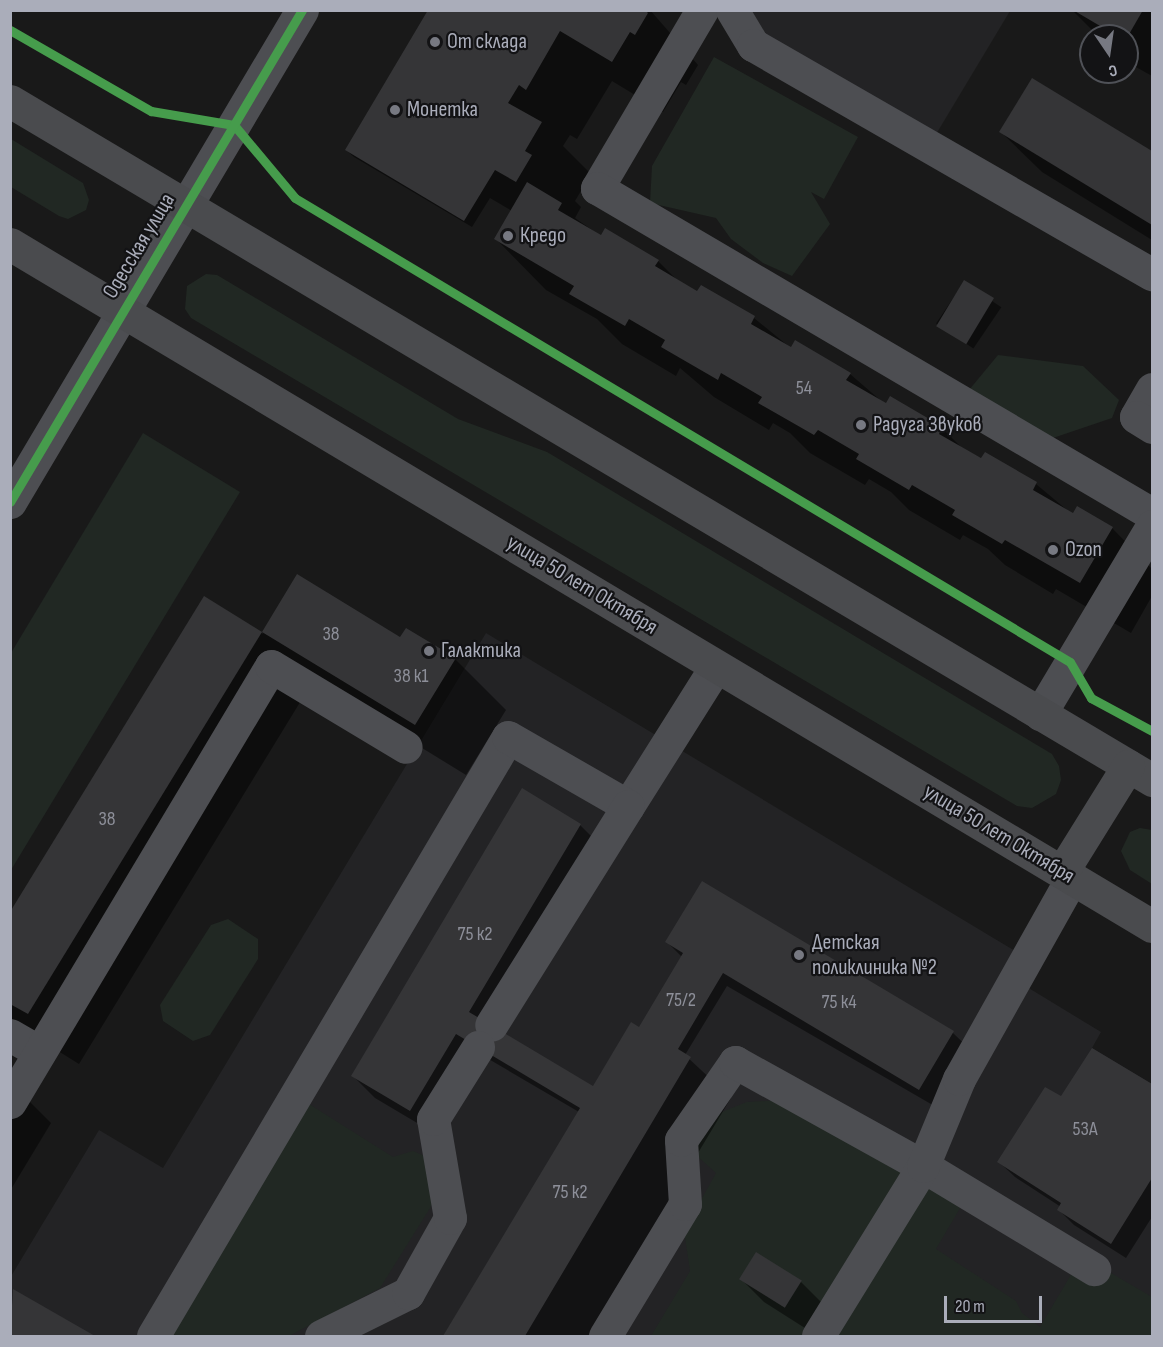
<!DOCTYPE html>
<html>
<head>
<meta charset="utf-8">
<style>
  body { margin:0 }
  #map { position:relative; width:1163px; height:1347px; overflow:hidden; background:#191919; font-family:"Sofia Sans Condensed",sans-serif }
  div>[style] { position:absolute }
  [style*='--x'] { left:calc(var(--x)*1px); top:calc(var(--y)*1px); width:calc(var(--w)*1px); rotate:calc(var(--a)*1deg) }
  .built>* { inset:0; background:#232325 }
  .green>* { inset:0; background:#212823 }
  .shadow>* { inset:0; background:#0007; transform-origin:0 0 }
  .building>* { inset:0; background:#353537; transform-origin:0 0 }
  .minor>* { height:33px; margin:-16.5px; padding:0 16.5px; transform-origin:16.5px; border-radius:16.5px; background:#4d4e52 }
  .major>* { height:33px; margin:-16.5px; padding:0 16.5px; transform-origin:16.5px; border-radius:16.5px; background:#4a4b4e }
  .cycleway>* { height:9px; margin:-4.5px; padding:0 4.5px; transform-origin:4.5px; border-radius:4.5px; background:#469c4c }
  .dots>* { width:16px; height:16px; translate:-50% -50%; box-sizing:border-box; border:3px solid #131315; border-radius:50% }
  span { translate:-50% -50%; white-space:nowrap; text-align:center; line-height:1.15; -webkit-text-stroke:4.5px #131315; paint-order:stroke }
  .number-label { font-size:20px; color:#8d8f99 }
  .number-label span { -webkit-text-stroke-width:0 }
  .poi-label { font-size:22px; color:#aaadba }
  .left { translate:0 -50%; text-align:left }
  .street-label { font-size:22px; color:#aaadba }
  .frame { position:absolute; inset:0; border:12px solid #aaadba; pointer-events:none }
  .north { position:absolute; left:1079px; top:24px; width:60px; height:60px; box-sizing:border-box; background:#131315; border:2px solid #4f5157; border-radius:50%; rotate:167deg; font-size:16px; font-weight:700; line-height:24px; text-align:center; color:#aaadba }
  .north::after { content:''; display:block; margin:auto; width:21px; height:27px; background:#777982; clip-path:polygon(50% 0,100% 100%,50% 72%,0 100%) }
  .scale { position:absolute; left:944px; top:1296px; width:98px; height:27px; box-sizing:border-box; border:3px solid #aaadba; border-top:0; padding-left:8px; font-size:18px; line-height:21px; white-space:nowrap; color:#aaadba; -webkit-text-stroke:4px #131315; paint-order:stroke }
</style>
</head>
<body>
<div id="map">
  <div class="built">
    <div style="clip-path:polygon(749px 10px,1010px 11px,935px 136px,743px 21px)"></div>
    <div style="clip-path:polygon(486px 633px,1025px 957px,1027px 987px,1101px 1032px,1092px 1048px,1152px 1084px,1152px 1336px,11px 1336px,10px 1278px,99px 1130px,163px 1168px)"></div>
  </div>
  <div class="green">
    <div style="clip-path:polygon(714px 57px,858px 137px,824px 199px,811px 192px,830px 224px,792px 276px,763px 263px,731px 239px,716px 218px,650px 203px,652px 166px)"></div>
    <div style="clip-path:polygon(11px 139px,83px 183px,89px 200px,86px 210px,68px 219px,59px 216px,11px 187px)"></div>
    <div style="clip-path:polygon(206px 274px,217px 275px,458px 419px,547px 452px,1052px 754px,1059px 766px,1061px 780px,1056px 794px,1032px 808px,1017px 806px,191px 318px,185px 309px,187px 286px)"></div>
    <div style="clip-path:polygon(998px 355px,1083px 366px,1119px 400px,1112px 418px,1053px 438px,969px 390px)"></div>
    <div style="clip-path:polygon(143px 433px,240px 492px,11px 870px,11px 653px)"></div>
    <div style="clip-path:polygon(1140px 828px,1152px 830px,1152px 884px,1130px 870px,1121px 851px,1130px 832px)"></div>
    <div style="clip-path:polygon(228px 919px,258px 939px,258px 959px,210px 1035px,193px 1041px,163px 1021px,160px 1005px,211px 925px)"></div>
    <div style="clip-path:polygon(301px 1099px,393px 1157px,413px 1151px,434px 1160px,440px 1192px,380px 1288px,289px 1336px,160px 1336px)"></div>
    <div style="clip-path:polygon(785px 1100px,963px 1203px,936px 1249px,1016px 1301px,1022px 1313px,1040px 1327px,1082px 1256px,1152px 1297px,1152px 1336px,651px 1336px,690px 1271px,684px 1231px,716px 1173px,685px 1145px,717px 1114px,747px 1102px)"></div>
  </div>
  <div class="shadow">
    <div style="clip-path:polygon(429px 10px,650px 10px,698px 65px,686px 85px,681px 82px,663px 112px,612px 81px,577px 139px,570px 135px,563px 146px,591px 174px,575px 201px,581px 207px,575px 218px,602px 237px,658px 261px,679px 282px,698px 293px,701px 287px,754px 318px,792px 349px,850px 374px,886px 405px,942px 428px,964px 450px,1036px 484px,1073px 515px,1112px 528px,1152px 569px,1152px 596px,1131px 633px,1056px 589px,1053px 594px,1005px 565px,988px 549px,963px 535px,960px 540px,909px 510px,891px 492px,869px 479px,865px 485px,810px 453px,790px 433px,773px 423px,769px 430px,714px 397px,680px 368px,676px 376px,622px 344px,597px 319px,546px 290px,496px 239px,512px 211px,490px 198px,472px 227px,354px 157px,346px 150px)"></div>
    <div style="clip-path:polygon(1072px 10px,1152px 10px,1152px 76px,1127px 62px,1127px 36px,1098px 36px)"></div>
    <div style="clip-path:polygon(1033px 81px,1152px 153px,1152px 240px,1042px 172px,1001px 132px)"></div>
    <div style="left:964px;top:282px;width:45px;height:50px;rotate:34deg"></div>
    <div style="clip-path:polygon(298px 576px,401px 639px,455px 659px,506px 710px,466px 775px,313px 681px,79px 1064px,23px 1029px,10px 1017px,10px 915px,204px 598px,263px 634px)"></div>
    <div style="clip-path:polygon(580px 825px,603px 848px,495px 1029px,593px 1087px,640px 1029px,682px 957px,667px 942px,702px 883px,953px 1033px,976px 1055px,943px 1111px,727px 986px,685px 1055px,731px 1098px,588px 1336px,444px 1336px,579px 1112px,480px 1054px,434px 1133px,375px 1098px,352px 1075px)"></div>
    <div style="clip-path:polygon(1092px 1050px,1152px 1086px,1152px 1217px,1126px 1258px,1074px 1225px,1059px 1210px,1061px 1207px,1015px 1177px,999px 1162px,1061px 1098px)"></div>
    <div style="clip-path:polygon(10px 1082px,51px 1123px,10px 1191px)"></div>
    <div style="clip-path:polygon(757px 1254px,801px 1282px,824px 1305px,808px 1330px,764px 1302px,741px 1279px)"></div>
    <div style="clip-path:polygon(13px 1291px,92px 1336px,10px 1336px)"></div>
  </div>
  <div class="building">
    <div style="clip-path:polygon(428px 10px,645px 10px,648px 13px,635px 35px,630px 32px,612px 62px,560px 31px,526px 90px,519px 85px,508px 103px,542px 122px,525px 151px,532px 155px,516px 182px,495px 170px,464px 221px,345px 150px)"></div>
    <div style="clip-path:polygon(1073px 10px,1143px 10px,1128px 36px,1117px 36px)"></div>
    <div style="clip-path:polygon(1032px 78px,1152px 151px,1152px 225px,999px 132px)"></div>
    <div style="clip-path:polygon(527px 182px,562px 203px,558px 210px,601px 235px,605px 228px,659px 260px,655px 266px,697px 291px,701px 285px,755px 316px,751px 324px,791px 347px,795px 340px,851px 373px,846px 380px,886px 403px,890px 396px,943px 427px,939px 434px,981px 458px,985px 452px,1037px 482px,1033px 490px,1073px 513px,1077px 506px,1113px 527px,1080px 583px,1005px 540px,1002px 544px,952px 515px,955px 510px,912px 485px,909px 490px,856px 459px,859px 454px,818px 430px,814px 435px,758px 403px,762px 397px,721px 373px,718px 380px,661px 347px,665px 340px,629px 319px,625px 326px,569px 294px,574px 286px,494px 239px)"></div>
    <div style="left:964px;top:280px;width:35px;height:54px;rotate:31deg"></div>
    <div style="clip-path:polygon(297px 574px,400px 637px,406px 628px,456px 658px,415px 725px,262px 632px)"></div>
    <div style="clip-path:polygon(204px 596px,262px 632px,28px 1014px,10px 1004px,10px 912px)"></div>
    <div style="clip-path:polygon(522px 788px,581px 824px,469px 1012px,593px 1086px,631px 1022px,639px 1027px,683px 953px,665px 942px,702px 881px,954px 1031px,919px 1090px,723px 973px,678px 1049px,691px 1057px,525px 1336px,443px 1336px,580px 1108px,456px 1034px,410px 1111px,351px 1076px)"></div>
    <div style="clip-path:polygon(1092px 1048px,1152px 1084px,1152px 1178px,1111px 1244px,1057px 1210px,1061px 1203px,997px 1162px,1045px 1087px,1061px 1096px)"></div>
    <div style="left:756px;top:1252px;width:54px;height:32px;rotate:32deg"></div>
    <div style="clip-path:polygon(13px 1289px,95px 1336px,10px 1336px)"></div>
  </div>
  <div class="minor">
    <div style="--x:702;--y:10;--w:207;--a:120.5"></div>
    <div style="--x:597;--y:188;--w:644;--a:30.43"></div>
    <div style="--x:732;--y:10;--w:41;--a:59"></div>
    <div style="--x:753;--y:45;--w:460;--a:29.9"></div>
    <div style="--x:1152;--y:389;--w:32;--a:120"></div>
    <div style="--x:1136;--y:417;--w:19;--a:32"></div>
    <div style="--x:10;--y:502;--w:572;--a:-59.31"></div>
    <div style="--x:1040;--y:714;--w:219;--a:-59.2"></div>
    <div style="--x:628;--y:806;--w:165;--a:-57.8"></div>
    <div style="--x:10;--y:1035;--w:34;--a:30"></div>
    <div style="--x:10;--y:1102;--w:508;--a:-59.09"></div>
    <div style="--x:271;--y:666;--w:157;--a:31"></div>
    <div style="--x:153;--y:1336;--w:696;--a:-59.35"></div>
    <div style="--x:508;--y:737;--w:138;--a:29.9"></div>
    <div style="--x:628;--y:806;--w:258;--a:122"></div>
    <div style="--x:321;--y:1336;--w:97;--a:-26.3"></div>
    <div style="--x:408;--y:1293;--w:86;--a:-60.8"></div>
    <div style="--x:450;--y:1218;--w:100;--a:-99.7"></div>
    <div style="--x:433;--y:1119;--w:85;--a:-58"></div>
    <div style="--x:605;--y:1336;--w:154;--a:-58.8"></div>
    <div style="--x:685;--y:1204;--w:64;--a:-93.6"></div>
    <div style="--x:681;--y:1140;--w:95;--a:-55.3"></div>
    <div style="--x:735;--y:1062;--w:215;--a:29"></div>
    <div style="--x:923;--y:1166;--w:200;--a:31.1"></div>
    <div style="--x:818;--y:1336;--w:200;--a:-58.3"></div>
    <div style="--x:923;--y:1166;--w:94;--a:-67.5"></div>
    <div style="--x:959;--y:1079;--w:231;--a:-60.7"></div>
  </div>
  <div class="major">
    <div style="--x:10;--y:101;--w:1329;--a:30.73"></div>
    <div style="--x:10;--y:244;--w:1330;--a:30.85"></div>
    <div style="--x:1062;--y:872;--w:125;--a:-58.1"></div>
  </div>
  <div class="cycleway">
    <div style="--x:10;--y:30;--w:163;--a:29.9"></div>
    <div style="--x:151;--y:111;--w:84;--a:9.6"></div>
    <div style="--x:234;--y:125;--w:95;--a:50.1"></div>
    <div style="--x:295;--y:198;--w:903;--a:30.91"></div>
    <div style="--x:1070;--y:662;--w:42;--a:59.7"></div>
    <div style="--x:1091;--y:698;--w:69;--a:28.4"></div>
    <div style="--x:10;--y:502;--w:572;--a:-59.31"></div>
  </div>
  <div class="dots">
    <div style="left:435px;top:42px;background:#777982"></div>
    <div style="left:395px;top:110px;background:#777982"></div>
    <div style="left:508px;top:236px;background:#777982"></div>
    <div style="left:861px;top:425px;background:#777982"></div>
    <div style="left:1053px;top:550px;background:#777982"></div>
    <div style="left:429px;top:651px;background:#777982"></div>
    <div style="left:799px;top:955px;background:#777982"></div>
  </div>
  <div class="number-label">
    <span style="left:804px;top:388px">54</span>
    <span style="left:331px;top:634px">38</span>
    <span style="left:411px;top:676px">38 к1</span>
    <span style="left:107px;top:819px">38</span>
    <span style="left:475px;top:934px">75 к2</span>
    <span style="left:681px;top:1000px">75/2</span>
    <span style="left:839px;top:1002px">75 к4</span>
    <span style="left:1085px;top:1129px">53А</span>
    <span style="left:570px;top:1192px">75 к2</span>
  </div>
  <div class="poi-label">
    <span class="left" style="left:447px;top:42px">От склада</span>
    <span class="left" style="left:407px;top:110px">Монетка</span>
    <span class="left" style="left:520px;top:236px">Кредо</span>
    <span class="left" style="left:873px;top:425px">Радуга Звуков</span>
    <span class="left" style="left:1065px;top:550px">Ozon</span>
    <span class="left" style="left:441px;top:651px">Галактика</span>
    <span class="left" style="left:812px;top:955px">Детская<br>поликлиника №2</span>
  </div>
  <div class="street-label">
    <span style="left:139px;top:246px;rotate:-59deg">Одесская улица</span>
    <span style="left:582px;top:585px;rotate:31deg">улица 50 лет Октября</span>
    <span style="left:999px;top:834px;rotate:31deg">улица 50 лет Октября</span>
  </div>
  <div class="frame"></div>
  <div class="north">С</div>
  <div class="scale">20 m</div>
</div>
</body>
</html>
